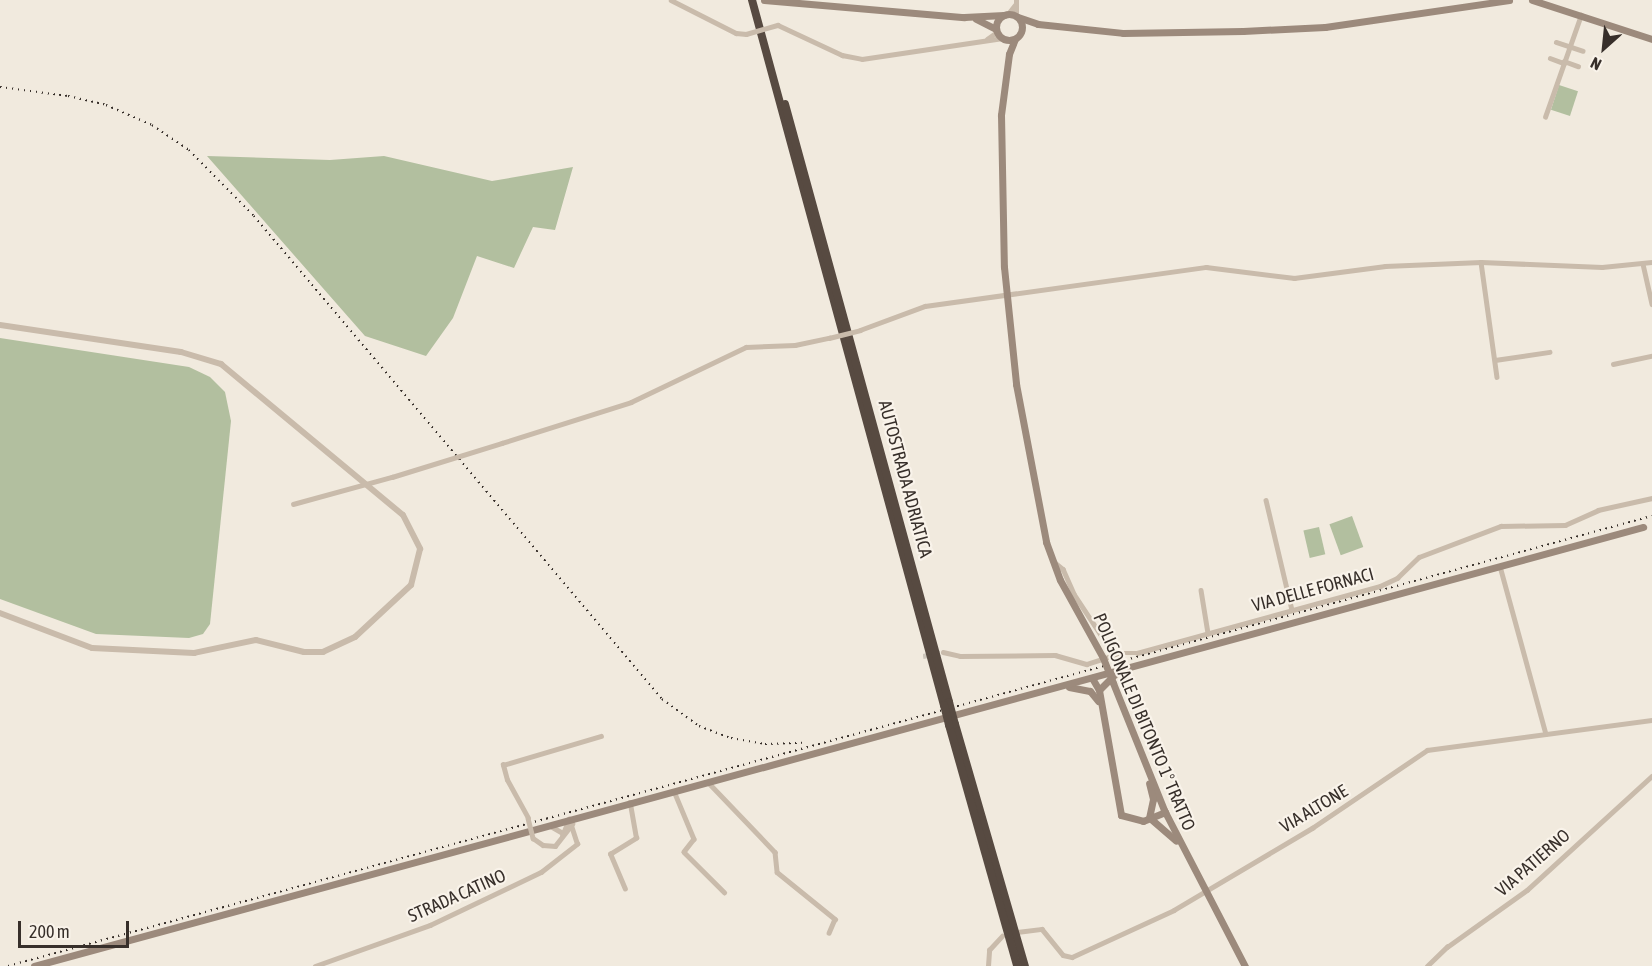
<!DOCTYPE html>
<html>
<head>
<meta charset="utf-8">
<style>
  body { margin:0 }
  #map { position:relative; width:1652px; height:966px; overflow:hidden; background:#f1eade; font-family:"Asap Condensed",sans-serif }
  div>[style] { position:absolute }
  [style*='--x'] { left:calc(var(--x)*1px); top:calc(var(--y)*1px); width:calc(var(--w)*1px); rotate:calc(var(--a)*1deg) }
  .green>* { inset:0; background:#b2bf9f; transform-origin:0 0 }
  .minor-tunnel>* { height:4.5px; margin-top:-2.25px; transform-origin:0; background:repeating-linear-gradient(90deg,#ccc5ba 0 4.5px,transparent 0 6.5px) }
  .minor>* { height:4.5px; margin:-2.25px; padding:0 2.25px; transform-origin:2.25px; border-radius:2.25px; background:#c9bbab }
  .tertiary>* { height:6px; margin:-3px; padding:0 3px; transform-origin:3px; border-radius:3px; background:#c9bbab }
  .secondary>* { height:7px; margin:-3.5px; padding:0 3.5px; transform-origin:3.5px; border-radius:3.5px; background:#9c8a7c }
  .secondary>.ring { margin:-3.5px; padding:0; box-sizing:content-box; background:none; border:7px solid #9c8a7c; border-radius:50% }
  .motorway>* { height:8px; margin:-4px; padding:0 4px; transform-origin:4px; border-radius:4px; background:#574a41 }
  .rail>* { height:1.5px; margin-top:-0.75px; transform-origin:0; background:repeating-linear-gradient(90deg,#372f2a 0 1.5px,transparent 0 6px) }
  .minor-bridge>* { height:4.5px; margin:-2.25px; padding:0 2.25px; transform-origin:2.25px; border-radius:2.25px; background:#c9bbab }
  .secondary-bridge>* { height:7px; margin:-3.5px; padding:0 3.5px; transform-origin:3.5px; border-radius:3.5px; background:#9c8a7c }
  .motorway-bridge>* { height:8px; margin:-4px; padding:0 4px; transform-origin:4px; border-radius:4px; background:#574a41 }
  span { translate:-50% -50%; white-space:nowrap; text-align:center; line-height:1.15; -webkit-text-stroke:4.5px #f9f3ea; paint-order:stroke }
  .street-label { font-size:18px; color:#372f2a }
  .north { position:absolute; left:1574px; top:18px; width:60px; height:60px; -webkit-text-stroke:4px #f9f3ea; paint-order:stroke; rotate:207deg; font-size:16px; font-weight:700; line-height:24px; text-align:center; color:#372f2a }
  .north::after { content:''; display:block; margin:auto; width:21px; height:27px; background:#372f2a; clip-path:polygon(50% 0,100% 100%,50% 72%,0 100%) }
  .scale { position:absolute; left:18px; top:921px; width:111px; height:27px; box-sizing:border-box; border:3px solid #372f2a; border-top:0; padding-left:8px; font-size:18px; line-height:21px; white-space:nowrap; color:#372f2a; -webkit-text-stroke:4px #f9f3ea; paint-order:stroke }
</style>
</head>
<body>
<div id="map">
  <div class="green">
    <div style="left:1559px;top:85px;width:20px;height:26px;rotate:18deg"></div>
    <div style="clip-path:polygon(207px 156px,330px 160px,384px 156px,492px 181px,573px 167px,555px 230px,533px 227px,514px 268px,477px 256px,453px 318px,426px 356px,365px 336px)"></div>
    <div style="clip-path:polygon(0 338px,189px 367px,210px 377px,225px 392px,231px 421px,210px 624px,203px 634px,189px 638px,96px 634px,0 599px)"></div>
    <div style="left:1352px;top:516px;width:33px;height:24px;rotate:70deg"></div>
    <div style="left:1319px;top:527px;width:28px;height:16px;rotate:77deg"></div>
  </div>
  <div class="minor-tunnel">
    <div style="--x:923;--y:656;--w:20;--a:-11"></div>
  </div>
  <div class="minor">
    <div style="--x:671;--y:0;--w:73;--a:26.9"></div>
    <div style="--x:736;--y:33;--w:10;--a:6"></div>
    <div style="--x:1008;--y:14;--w:11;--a:-52"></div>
    <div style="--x:1016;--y:15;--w:15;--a:-90"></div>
    <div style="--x:778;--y:25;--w:71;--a:25.1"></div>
    <div style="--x:842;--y:55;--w:20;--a:11"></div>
    <div style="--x:862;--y:59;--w:142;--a:-8.5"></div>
    <div style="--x:987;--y:39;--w:12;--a:-35"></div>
    <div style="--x:1556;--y:42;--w:28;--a:18"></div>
    <div style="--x:1550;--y:58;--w:15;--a:20"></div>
    <div style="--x:1564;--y:61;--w:15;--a:20"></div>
    <div style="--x:1545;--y:117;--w:108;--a:-70.6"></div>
    <div style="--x:1481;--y:262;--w:116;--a:82.1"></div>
    <div style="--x:1643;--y:264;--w:41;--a:77.3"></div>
    <div style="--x:860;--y:330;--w:69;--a:-20.3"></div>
    <div style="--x:925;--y:306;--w:284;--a:-7.9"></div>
    <div style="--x:1206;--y:267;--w:89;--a:7.1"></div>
    <div style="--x:1294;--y:278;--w:92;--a:-7.5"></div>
    <div style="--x:1385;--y:266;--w:96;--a:-2.4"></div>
    <div style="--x:1481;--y:262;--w:121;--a:2.4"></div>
    <div style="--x:1602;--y:267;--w:50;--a:-5.7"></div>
    <div style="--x:1495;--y:360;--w:55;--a:-8.4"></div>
    <div style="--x:1613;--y:364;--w:40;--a:-12"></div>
    <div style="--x:502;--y:443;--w:135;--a:-17.6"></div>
    <div style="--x:631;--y:402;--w:127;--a:-25.6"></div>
    <div style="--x:746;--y:347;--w:49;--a:-2.3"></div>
    <div style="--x:795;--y:345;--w:35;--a:-12"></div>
    <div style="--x:1266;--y:500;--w:113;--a:76.7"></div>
    <div style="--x:293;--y:504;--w:103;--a:-15.3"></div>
    <div style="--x:1053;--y:561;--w:13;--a:39"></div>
    <div style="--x:1063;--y:569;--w:27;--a:66"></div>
    <div style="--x:1074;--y:594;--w:71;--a:56.5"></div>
    <div style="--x:1113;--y:653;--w:24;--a:0"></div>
    <div style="--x:1137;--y:653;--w:252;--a:-15.4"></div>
    <div style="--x:1380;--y:586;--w:19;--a:-25"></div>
    <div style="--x:1397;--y:578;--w:30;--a:-44"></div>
    <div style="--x:1419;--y:557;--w:88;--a:-20.7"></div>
    <div style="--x:1501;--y:526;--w:64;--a:-0.9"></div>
    <div style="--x:1565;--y:525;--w:36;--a:-24"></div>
    <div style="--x:1598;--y:510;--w:55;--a:-12.5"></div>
    <div style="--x:1500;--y:566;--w:174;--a:74.7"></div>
    <div style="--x:1201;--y:590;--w:44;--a:80.8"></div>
    <div style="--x:943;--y:652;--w:17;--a:13"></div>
    <div style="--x:960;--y:656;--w:95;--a:-0.6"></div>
    <div style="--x:1055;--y:655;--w:33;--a:16"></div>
    <div style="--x:1087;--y:664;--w:33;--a:-18"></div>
    <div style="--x:708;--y:782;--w:97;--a:46.3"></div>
    <div style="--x:775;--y:852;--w:20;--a:84"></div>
    <div style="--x:777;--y:872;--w:75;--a:39"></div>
    <div style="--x:835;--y:919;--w:15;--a:113"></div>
    <div style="--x:674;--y:791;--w:52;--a:67.4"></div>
    <div style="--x:694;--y:839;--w:16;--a:128"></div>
    <div style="--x:684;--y:852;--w:57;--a:45"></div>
    <div style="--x:528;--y:818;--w:43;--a:-118.9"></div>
    <div style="--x:507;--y:780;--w:16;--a:-105"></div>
    <div style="--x:503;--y:765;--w:102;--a:-16.5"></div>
    <div style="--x:549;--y:825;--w:16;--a:30"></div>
    <div style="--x:562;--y:836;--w:18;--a:-68"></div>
    <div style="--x:533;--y:838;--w:12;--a:35"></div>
    <div style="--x:543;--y:845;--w:12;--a:5"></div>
    <div style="--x:555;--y:846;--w:28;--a:-52"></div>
    <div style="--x:625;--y:889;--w:38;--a:-113"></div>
    <div style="--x:610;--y:854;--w:31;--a:-32"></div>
    <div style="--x:636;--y:838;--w:36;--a:-100"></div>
    <div style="--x:1017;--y:932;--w:25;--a:-7"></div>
    <div style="--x:1042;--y:929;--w:33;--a:51"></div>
    <div style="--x:1063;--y:955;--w:9;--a:13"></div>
    <div style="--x:1072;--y:957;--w:112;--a:-24.7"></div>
    <div style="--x:1174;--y:910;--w:161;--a:-30.7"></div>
    <div style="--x:1312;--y:828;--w:139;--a:-34.1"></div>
    <div style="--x:1427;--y:750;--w:227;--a:-7.6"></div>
    <div style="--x:315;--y:966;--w:122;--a:-19.6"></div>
    <div style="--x:430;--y:925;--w:123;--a:-25.5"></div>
    <div style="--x:541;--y:872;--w:46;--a:-37.9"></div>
    <div style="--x:577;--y:844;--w:26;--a:-108"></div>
    <div style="--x:988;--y:966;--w:16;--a:-86"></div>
    <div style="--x:989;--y:950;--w:19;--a:-47"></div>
    <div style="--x:1427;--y:966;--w:28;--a:-44"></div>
    <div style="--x:1447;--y:947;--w:98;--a:-35.5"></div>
    <div style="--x:1527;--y:890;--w:169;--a:-42.4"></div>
  </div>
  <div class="tertiary">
    <div style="--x:0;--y:325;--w:183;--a:8.5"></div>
    <div style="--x:181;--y:352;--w:42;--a:16.7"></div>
    <div style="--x:221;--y:364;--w:236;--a:39.7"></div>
    <div style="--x:403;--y:515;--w:38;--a:63"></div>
    <div style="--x:420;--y:549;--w:37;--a:104"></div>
    <div style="--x:411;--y:585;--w:76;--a:137.1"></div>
    <div style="--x:355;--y:637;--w:35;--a:155"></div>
    <div style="--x:323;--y:652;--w:19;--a:180"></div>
    <div style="--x:304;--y:652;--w:49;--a:-166"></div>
    <div style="--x:256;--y:640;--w:63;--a:168.2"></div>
    <div style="--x:194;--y:653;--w:102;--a:-177.2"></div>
    <div style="--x:92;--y:648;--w:98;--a:-159.2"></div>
  </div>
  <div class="secondary">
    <div style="--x:764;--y:0;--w:201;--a:4.9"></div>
    <div style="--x:964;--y:17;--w:40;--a:-2.9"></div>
    <div style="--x:1532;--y:0;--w:126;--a:18"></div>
    <div class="ring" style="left:996px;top:14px;width:19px;height:19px"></div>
    <div style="--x:1018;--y:17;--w:21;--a:19"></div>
    <div style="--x:1038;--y:24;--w:85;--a:6"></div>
    <div style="--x:1123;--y:33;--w:120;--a:-1"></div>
    <div style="--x:1243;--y:31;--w:82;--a:-2.8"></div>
    <div style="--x:1325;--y:27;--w:186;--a:-8.3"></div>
    <div style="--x:976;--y:19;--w:22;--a:27"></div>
    <div style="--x:1015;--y:39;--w:16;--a:112"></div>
    <div style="--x:1009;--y:54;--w:62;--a:97.5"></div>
    <div style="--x:1001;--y:115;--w:152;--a:88.9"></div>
    <div style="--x:1004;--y:267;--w:118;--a:84.1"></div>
    <div style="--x:1016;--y:384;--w:161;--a:79.2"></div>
    <div style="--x:1046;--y:542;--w:40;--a:69.8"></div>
    <div style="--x:1060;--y:580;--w:89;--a:61.1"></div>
    <div style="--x:1092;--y:678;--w:14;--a:60"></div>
    <div style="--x:1099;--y:690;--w:127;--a:80"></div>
    <div style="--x:1121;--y:815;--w:23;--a:15"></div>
    <div style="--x:1143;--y:821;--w:24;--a:-22"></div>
    <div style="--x:1113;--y:683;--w:137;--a:68.1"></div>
    <div style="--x:1164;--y:810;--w:176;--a:62.6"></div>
    <div style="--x:1069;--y:687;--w:21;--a:11"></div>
    <div style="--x:1090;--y:691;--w:13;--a:51"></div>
    <div style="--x:1099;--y:690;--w:23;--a:-45"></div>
    <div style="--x:1149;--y:818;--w:19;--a:-78"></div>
    <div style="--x:1153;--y:799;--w:16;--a:-104"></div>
    <div style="--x:1151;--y:819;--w:33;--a:41"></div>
    <div style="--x:34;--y:966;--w:1668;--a:-15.26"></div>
  </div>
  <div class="motorway">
    <div style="--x:752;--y:0;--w:731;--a:74.77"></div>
    <div style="--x:785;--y:104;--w:620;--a:74.66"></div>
    <div style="--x:955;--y:724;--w:252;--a:73.9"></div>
    <div style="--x:949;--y:725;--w:250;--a:74.2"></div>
  </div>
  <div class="rail">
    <div style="--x:0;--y:87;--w:69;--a:7.5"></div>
    <div style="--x:68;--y:96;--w:39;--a:13"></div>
    <div style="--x:106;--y:105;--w:50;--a:23.5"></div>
    <div style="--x:152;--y:125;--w:45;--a:34"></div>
    <div style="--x:189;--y:150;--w:93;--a:45.4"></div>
    <div style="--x:254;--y:216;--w:632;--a:49.81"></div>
    <div style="--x:662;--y:699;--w:46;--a:36.1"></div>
    <div style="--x:699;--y:726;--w:34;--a:21"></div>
    <div style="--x:731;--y:738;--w:35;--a:10"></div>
    <div style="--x:765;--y:744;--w:37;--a:-2"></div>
    <div style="--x:8;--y:966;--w:1704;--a:-15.31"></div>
  </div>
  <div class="minor-bridge">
    <div style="--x:746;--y:34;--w:33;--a:-16"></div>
    <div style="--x:829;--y:338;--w:32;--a:-14"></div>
    <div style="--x:392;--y:477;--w:115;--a:-17.2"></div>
    <div style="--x:528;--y:818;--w:21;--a:76"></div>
  </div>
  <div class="secondary-bridge">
    <div style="--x:1103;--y:658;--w:27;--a:68"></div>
  </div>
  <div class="motorway-bridge">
    <div style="--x:949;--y:702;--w:23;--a:75"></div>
    <div style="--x:944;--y:705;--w:21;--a:76"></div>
  </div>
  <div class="street-label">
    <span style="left:905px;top:479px;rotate:75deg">AUTOSTRADA ADRIATICA</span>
    <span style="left:1313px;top:590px;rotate:-15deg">VIA DELLE FORNACI</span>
    <span style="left:1144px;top:722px;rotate:67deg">POLIGONALE DI BITONTO 1° TRATTO</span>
    <span style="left:1314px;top:809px;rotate:-31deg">VIA ALTONE</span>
    <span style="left:1533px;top:863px;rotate:-41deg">VIA PATIERNO</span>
    <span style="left:457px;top:896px;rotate:-24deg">STRADA CATINO</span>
  </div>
  <div class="north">N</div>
  <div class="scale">200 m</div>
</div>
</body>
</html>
